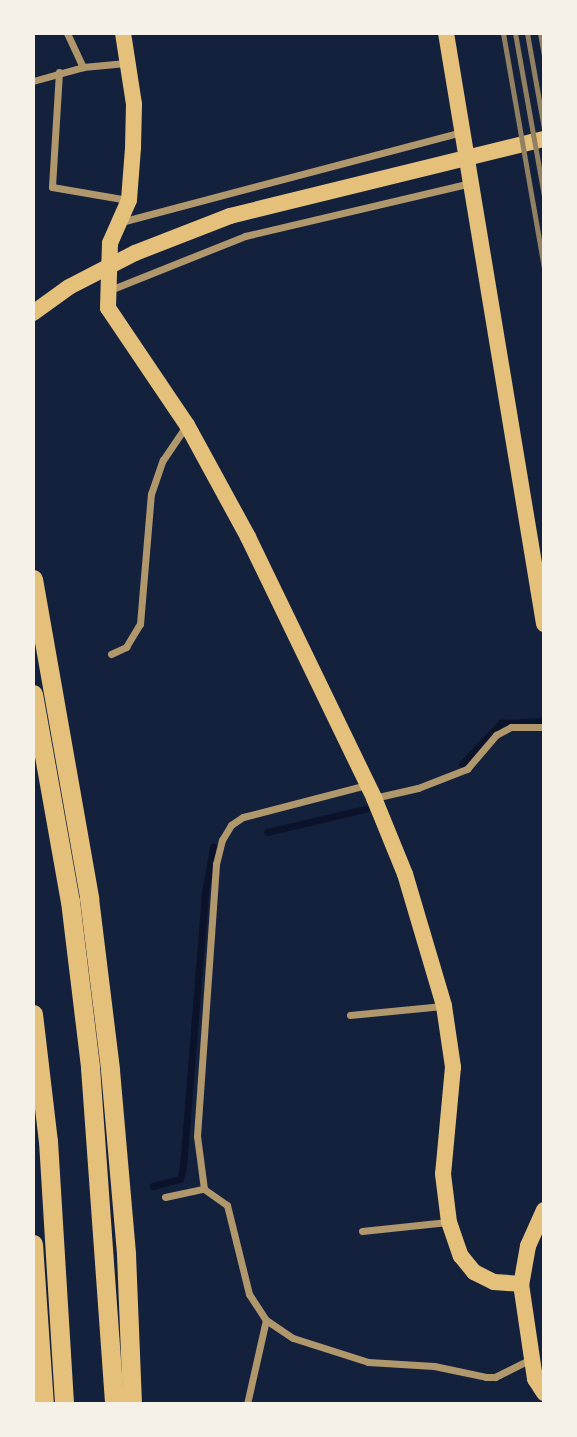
<!DOCTYPE html>
<html>
<head>
<meta charset="utf-8">
<style>
  body { margin:0 }
  #map { position:relative; width:577px; height:1437px; overflow:hidden; background:#14213d; font-family:Karla,sans-serif }
  div>[style] { position:absolute }
  [style*='--x'] { left:calc(var(--x)*1px); top:calc(var(--y)*1px); width:calc(var(--w)*1px); rotate:calc(var(--a)*1deg) }
  .stream>* { height:7px; margin:-3.5px; padding:0 3.5px; transform-origin:3.5px; border-radius:3.5px; background:#0b132b }
  .minor>* { height:7px; margin:-3.5px; padding:0 3.5px; transform-origin:3.5px; border-radius:3.5px; background:#b1986c }
  .primary>* { height:16px; margin:-8px; padding:0 8px; transform-origin:8px; border-radius:8px; background:#e5c07b }
  .motorway>* { height:19px; margin:-9.5px; padding:0 9.5px; transform-origin:9.5px; border-radius:9.5px; background:#e5c07b }
  .rail>* { height:5px; margin:-2.5px; padding:0 2.5px; transform-origin:2.5px; border-radius:2.5px; background:#918062 }
  span { translate:-50% -50%; white-space:nowrap; text-align:center; line-height:1.15; -webkit-text-stroke:7px #f6f1e7; paint-order:stroke }
  .frame { position:absolute; inset:0; border:35px solid #f6f1e7; pointer-events:none }
</style>
</head>
<body>
<div id="map">
  <div class="stream">
    <div style="--x:462;--y:764;--w:57;--a:-46.4"></div>
    <div style="--x:501;--y:723;--w:43;--a:-2.7"></div>
    <div style="--x:267;--y:832;--w:101;--a:-13.2"></div>
    <div style="--x:153;--y:1186;--w:28;--a:-15"></div>
    <div style="--x:180;--y:1179;--w:12;--a:-76"></div>
    <div style="--x:183;--y:1167;--w:275;--a:-85.4"></div>
    <div style="--x:205;--y:893;--w:47;--a:-80.1"></div>
  </div>
  <div class="minor">
    <div style="--x:67;--y:33;--w:38;--a:65"></div>
    <div style="--x:59;--y:72;--w:115;--a:93.5"></div>
    <div style="--x:52;--y:187;--w:77;--a:9.7"></div>
    <div style="--x:33;--y:81;--w:52;--a:-15.6"></div>
    <div style="--x:83;--y:67;--w:43;--a:-5.3"></div>
    <div style="--x:121;--y:222;--w:353;--a:-14.8"></div>
    <div style="--x:110;--y:290;--w:145;--a:-21.8"></div>
    <div style="--x:245;--y:236;--w:232;--a:-13.2"></div>
    <div style="--x:111;--y:654;--w:17;--a:-25"></div>
    <div style="--x:126;--y:647;--w:27;--a:-59"></div>
    <div style="--x:140;--y:624;--w:130;--a:-85.2"></div>
    <div style="--x:151;--y:494;--w:36;--a:-71"></div>
    <div style="--x:163;--y:460;--w:41;--a:-55.9"></div>
    <div style="--x:374;--y:798;--w:45;--a:-12.8"></div>
    <div style="--x:418;--y:788;--w:53;--a:-21.2"></div>
    <div style="--x:467;--y:769;--w:45;--a:-49.5"></div>
    <div style="--x:496;--y:735;--w:17;--a:-28"></div>
    <div style="--x:511;--y:727;--w:33;--a:0"></div>
    <div style="--x:350;--y:1015;--w:93;--a:-5.5"></div>
    <div style="--x:204;--y:1189;--w:28;--a:35"></div>
    <div style="--x:227;--y:1205;--w:92;--a:76.1"></div>
    <div style="--x:249;--y:1294;--w:31;--a:57"></div>
    <div style="--x:266;--y:1320;--w:32;--a:34"></div>
    <div style="--x:293;--y:1338;--w:79;--a:17.7"></div>
    <div style="--x:368;--y:1362;--w:66;--a:3.5"></div>
    <div style="--x:434;--y:1366;--w:53;--a:11.9"></div>
    <div style="--x:486;--y:1377;--w:9;--a:0"></div>
    <div style="--x:495;--y:1377;--w:40;--a:-26.6"></div>
    <div style="--x:165;--y:1197;--w:40;--a:-12"></div>
    <div style="--x:204;--y:1189;--w:53;--a:-97.5"></div>
    <div style="--x:197;--y:1136;--w:273;--a:-86"></div>
    <div style="--x:216;--y:864;--w:25;--a:-76"></div>
    <div style="--x:222;--y:840;--w:17;--a:-59"></div>
    <div style="--x:231;--y:825;--w:14;--a:-34"></div>
    <div style="--x:243;--y:817;--w:128;--a:-14.5"></div>
    <div style="--x:362;--y:1231;--w:86;--a:-6"></div>
    <div style="--x:247;--y:1404;--w:86;--a:-77.3"></div>
  </div>
  <div class="primary">
    <div style="--x:123;--y:33;--w:72;--a:81.2"></div>
    <div style="--x:134;--y:104;--w:44;--a:91.3"></div>
    <div style="--x:133;--y:148;--w:52;--a:94.4"></div>
    <div style="--x:129;--y:200;--w:47;--a:113.8"></div>
    <div style="--x:110;--y:243;--w:65;--a:91.8"></div>
    <div style="--x:108;--y:308;--w:141;--a:56"></div>
    <div style="--x:187;--y:425;--w:128;--a:61.4"></div>
    <div style="--x:248;--y:537;--w:290;--a:64.2"></div>
    <div style="--x:374;--y:798;--w:82;--a:67.8"></div>
    <div style="--x:405;--y:874;--w:138;--a:73.5"></div>
    <div style="--x:444;--y:1006;--w:62;--a:81.6"></div>
    <div style="--x:453;--y:1067;--w:107;--a:95.3"></div>
    <div style="--x:443;--y:1174;--w:48;--a:82.9"></div>
    <div style="--x:449;--y:1222;--w:36;--a:71"></div>
    <div style="--x:461;--y:1256;--w:21;--a:51"></div>
    <div style="--x:474;--y:1272;--w:22;--a:27"></div>
    <div style="--x:494;--y:1282;--w:27;--a:4"></div>
    <div style="--x:446;--y:33;--w:599;--a:80.58"></div>
    <div style="--x:33;--y:313;--w:44;--a:-35.8"></div>
    <div style="--x:69;--y:287;--w:74;--a:-27.3"></div>
    <div style="--x:135;--y:253;--w:102;--a:-21.3"></div>
    <div style="--x:230;--y:216;--w:323;--a:-13.8"></div>
    <div style="--x:544;--y:1210;--w:39;--a:114"></div>
    <div style="--x:528;--y:1246;--w:39;--a:100"></div>
    <div style="--x:521;--y:1284;--w:96;--a:81.6"></div>
    <div style="--x:535;--y:1379;--w:17;--a:57"></div>
  </div>
  <div class="motorway">
    <div style="--x:33;--y:579;--w:324;--a:80"></div>
    <div style="--x:89;--y:898;--w:173;--a:83"></div>
    <div style="--x:110;--y:1070;--w:185;--a:85"></div>
    <div style="--x:126;--y:1254;--w:150;--a:87.7"></div>
    <div style="--x:33;--y:694;--w:210;--a:79.9"></div>
    <div style="--x:70;--y:901;--w:167;--a:83.1"></div>
    <div style="--x:90;--y:1067;--w:338;--a:85.9"></div>
    <div style="--x:33;--y:1014;--w:128;--a:83.3"></div>
    <div style="--x:48;--y:1141;--w:263;--a:86.5"></div>
    <div style="--x:33;--y:1244;--w:160;--a:86.1"></div>
  </div>
  <div class="rail">
    <div style="--x:503;--y:33;--w:238;--a:80.1"></div>
    <div style="--x:515;--y:33;--w:166;--a:79.9"></div>
    <div style="--x:527;--y:33;--w:97;--a:79.9"></div>
    <div style="--x:540;--y:33;--w:23;--a:80"></div>
  </div>
  <div class="frame"></div>
</div>
</body>
</html>
